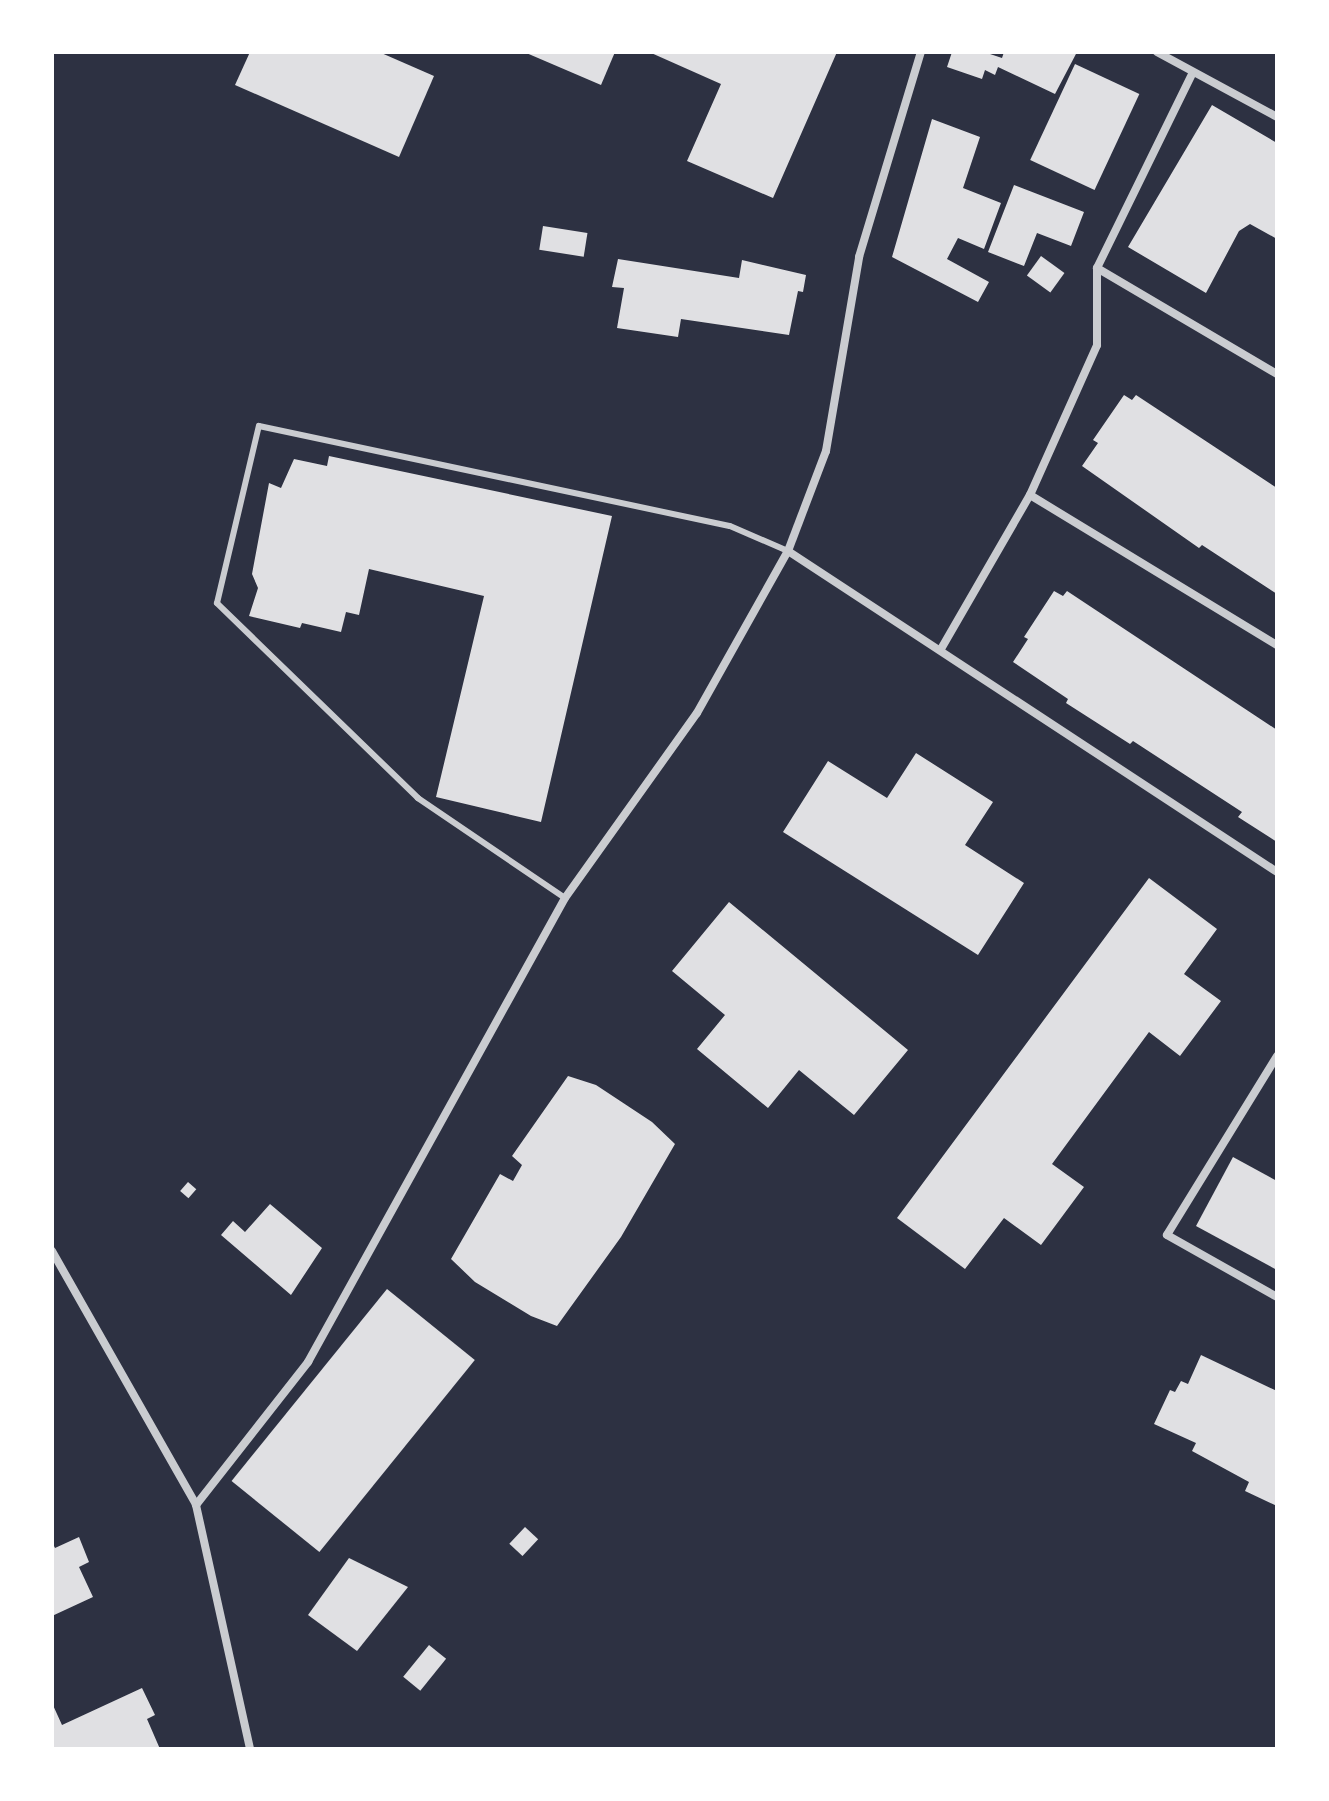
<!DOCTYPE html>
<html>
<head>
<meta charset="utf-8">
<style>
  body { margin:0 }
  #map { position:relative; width:1329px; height:1801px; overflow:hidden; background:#2d3142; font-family:Karla,sans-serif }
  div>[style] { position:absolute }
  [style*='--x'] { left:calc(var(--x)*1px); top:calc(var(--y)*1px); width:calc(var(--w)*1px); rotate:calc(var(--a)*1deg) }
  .building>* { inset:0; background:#e0e0e3; transform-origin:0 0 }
  .service>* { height:6px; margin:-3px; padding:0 3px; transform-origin:3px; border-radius:3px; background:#caccd0 }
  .minor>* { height:8px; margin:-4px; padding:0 4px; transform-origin:4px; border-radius:4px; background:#caccd0 }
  span { translate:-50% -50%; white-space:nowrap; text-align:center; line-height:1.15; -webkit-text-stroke:6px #fff; paint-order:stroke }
  .frame { position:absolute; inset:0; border:54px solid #fff; pointer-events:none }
</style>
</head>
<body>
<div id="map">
  <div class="building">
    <div style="clip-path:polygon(250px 52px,379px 52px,434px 76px,399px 157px,235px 85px)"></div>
    <div style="clip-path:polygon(524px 52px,615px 52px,601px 85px)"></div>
    <div style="clip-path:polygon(649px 52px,837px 52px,773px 198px,687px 161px,721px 84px)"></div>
    <div style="clip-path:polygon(952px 52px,984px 52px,1002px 58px,1004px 52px,1077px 52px,1055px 94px,998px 67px,995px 75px,985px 70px,982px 79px,947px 67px)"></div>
    <div style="left:1075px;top:64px;width:71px;height:106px;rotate:25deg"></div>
    <div style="clip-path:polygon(1212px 105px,1277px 143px,1277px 239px,1250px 224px,1239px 231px,1206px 293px,1128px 247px)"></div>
    <div style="clip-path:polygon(932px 119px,980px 137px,963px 188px,1001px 203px,984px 249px,958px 238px,947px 259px,989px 282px,978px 302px,892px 257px)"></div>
    <div style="clip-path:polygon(1014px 185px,1084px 212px,1071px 246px,1037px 233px,1024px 266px,988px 252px)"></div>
    <div style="left:543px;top:226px;width:45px;height:24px;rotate:9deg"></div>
    <div style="left:1041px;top:256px;width:29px;height:24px;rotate:36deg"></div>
    <div style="clip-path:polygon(618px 259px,739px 278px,742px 260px,806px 275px,803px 292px,798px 291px,789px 335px,681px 319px,678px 337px,617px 328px,624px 288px,612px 287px)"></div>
    <div style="clip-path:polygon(1124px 395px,1132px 400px,1136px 395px,1277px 488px,1277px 594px,1202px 545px,1199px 548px,1082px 466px,1098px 443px,1093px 440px)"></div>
    <div style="clip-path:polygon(329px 456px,612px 516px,541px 822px,436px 797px,484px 596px,369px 569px,359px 615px,346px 612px,341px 632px,302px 623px,300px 628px,249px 616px,258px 588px,252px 574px,269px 483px,281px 488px,294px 459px,327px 466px)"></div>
    <div style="clip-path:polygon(1054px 591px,1063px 596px,1067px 591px,1277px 730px,1277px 842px,1238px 817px,1242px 812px,1133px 741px,1130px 744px,1066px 703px,1068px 699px,1013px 662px,1028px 639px,1024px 637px)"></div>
    <div style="clip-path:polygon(916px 753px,993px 802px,965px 845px,1024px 883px,978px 955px,783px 832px,828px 761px,887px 798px)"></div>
    <div style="clip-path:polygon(1149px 878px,1217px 929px,1184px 974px,1221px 1001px,1180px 1056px,1149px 1032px,1052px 1164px,1084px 1187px,1041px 1245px,1004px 1218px,965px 1269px,897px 1218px)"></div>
    <div style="clip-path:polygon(729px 902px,908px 1050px,854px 1115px,799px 1070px,768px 1108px,697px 1049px,725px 1015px,672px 971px)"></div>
    <div style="clip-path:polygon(568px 1076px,596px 1085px,652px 1122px,675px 1144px,621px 1237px,557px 1326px,531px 1316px,475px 1282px,451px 1259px,500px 1174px,513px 1181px,522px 1165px,512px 1156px)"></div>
    <div style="clip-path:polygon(1233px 1157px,1277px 1181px,1277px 1270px,1196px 1226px)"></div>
    <div style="left:188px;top:1182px;width:11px;height:12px;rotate:41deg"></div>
    <div style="clip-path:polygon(270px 1204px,322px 1248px,291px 1295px,221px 1235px,233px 1221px,245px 1232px)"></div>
    <div style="left:387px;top:1289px;width:113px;height:247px;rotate:39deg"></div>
    <div style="clip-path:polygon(1201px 1355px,1277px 1391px,1277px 1506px,1245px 1491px,1249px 1482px,1192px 1451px,1196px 1443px,1154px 1424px,1170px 1390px,1175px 1392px,1181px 1381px,1188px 1384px)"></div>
    <div style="left:525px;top:1527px;width:18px;height:23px;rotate:43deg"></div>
    <div style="clip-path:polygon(79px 1537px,89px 1562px,79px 1567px,93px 1597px,52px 1616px,52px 1542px,55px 1548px)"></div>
    <div style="clip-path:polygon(349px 1558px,408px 1587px,357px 1651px,308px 1615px)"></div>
    <div style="left:429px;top:1645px;width:22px;height:41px;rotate:39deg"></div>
    <div style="clip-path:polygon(142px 1688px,155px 1715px,147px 1719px,160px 1749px,52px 1749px,52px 1703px,62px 1725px)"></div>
  </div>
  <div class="service">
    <div style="--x:565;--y:898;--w:178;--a:-145.8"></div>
    <div style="--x:418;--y:798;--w:280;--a:-135.9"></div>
    <div style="--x:217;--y:603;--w:182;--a:-76.7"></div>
    <div style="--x:259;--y:426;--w:481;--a:12"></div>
    <div style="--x:730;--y:526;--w:63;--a:23.3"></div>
  </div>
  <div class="minor">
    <div style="--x:1157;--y:52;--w:136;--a:28.4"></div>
    <div style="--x:1097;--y:268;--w:209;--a:30.5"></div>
    <div style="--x:1030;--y:495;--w:289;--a:31.3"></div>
    <div style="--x:788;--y:551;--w:585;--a:33.28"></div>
    <div style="--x:941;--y:649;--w:178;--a:-60"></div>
    <div style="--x:1030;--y:495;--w:164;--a:-65.9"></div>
    <div style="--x:1097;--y:345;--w:77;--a:-90"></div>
    <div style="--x:1097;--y:268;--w:218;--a:-63.9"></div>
    <div style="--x:1277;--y:1056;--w:210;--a:121.6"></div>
    <div style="--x:1167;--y:1235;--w:126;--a:29.4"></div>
    <div style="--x:52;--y:1251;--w:292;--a:60.4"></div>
    <div style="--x:196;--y:1505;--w:250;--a:77.5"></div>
    <div style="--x:196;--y:1505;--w:182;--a:-51.9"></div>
    <div style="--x:308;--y:1362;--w:530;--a:-61.02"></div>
    <div style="--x:565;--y:898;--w:227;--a:-54.5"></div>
    <div style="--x:697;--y:713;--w:186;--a:-60.7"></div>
    <div style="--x:788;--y:551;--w:107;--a:-69.2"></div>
    <div style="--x:826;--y:451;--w:197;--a:-80.3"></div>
    <div style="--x:859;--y:257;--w:214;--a:-73.2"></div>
  </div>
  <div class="frame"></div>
</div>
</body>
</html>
